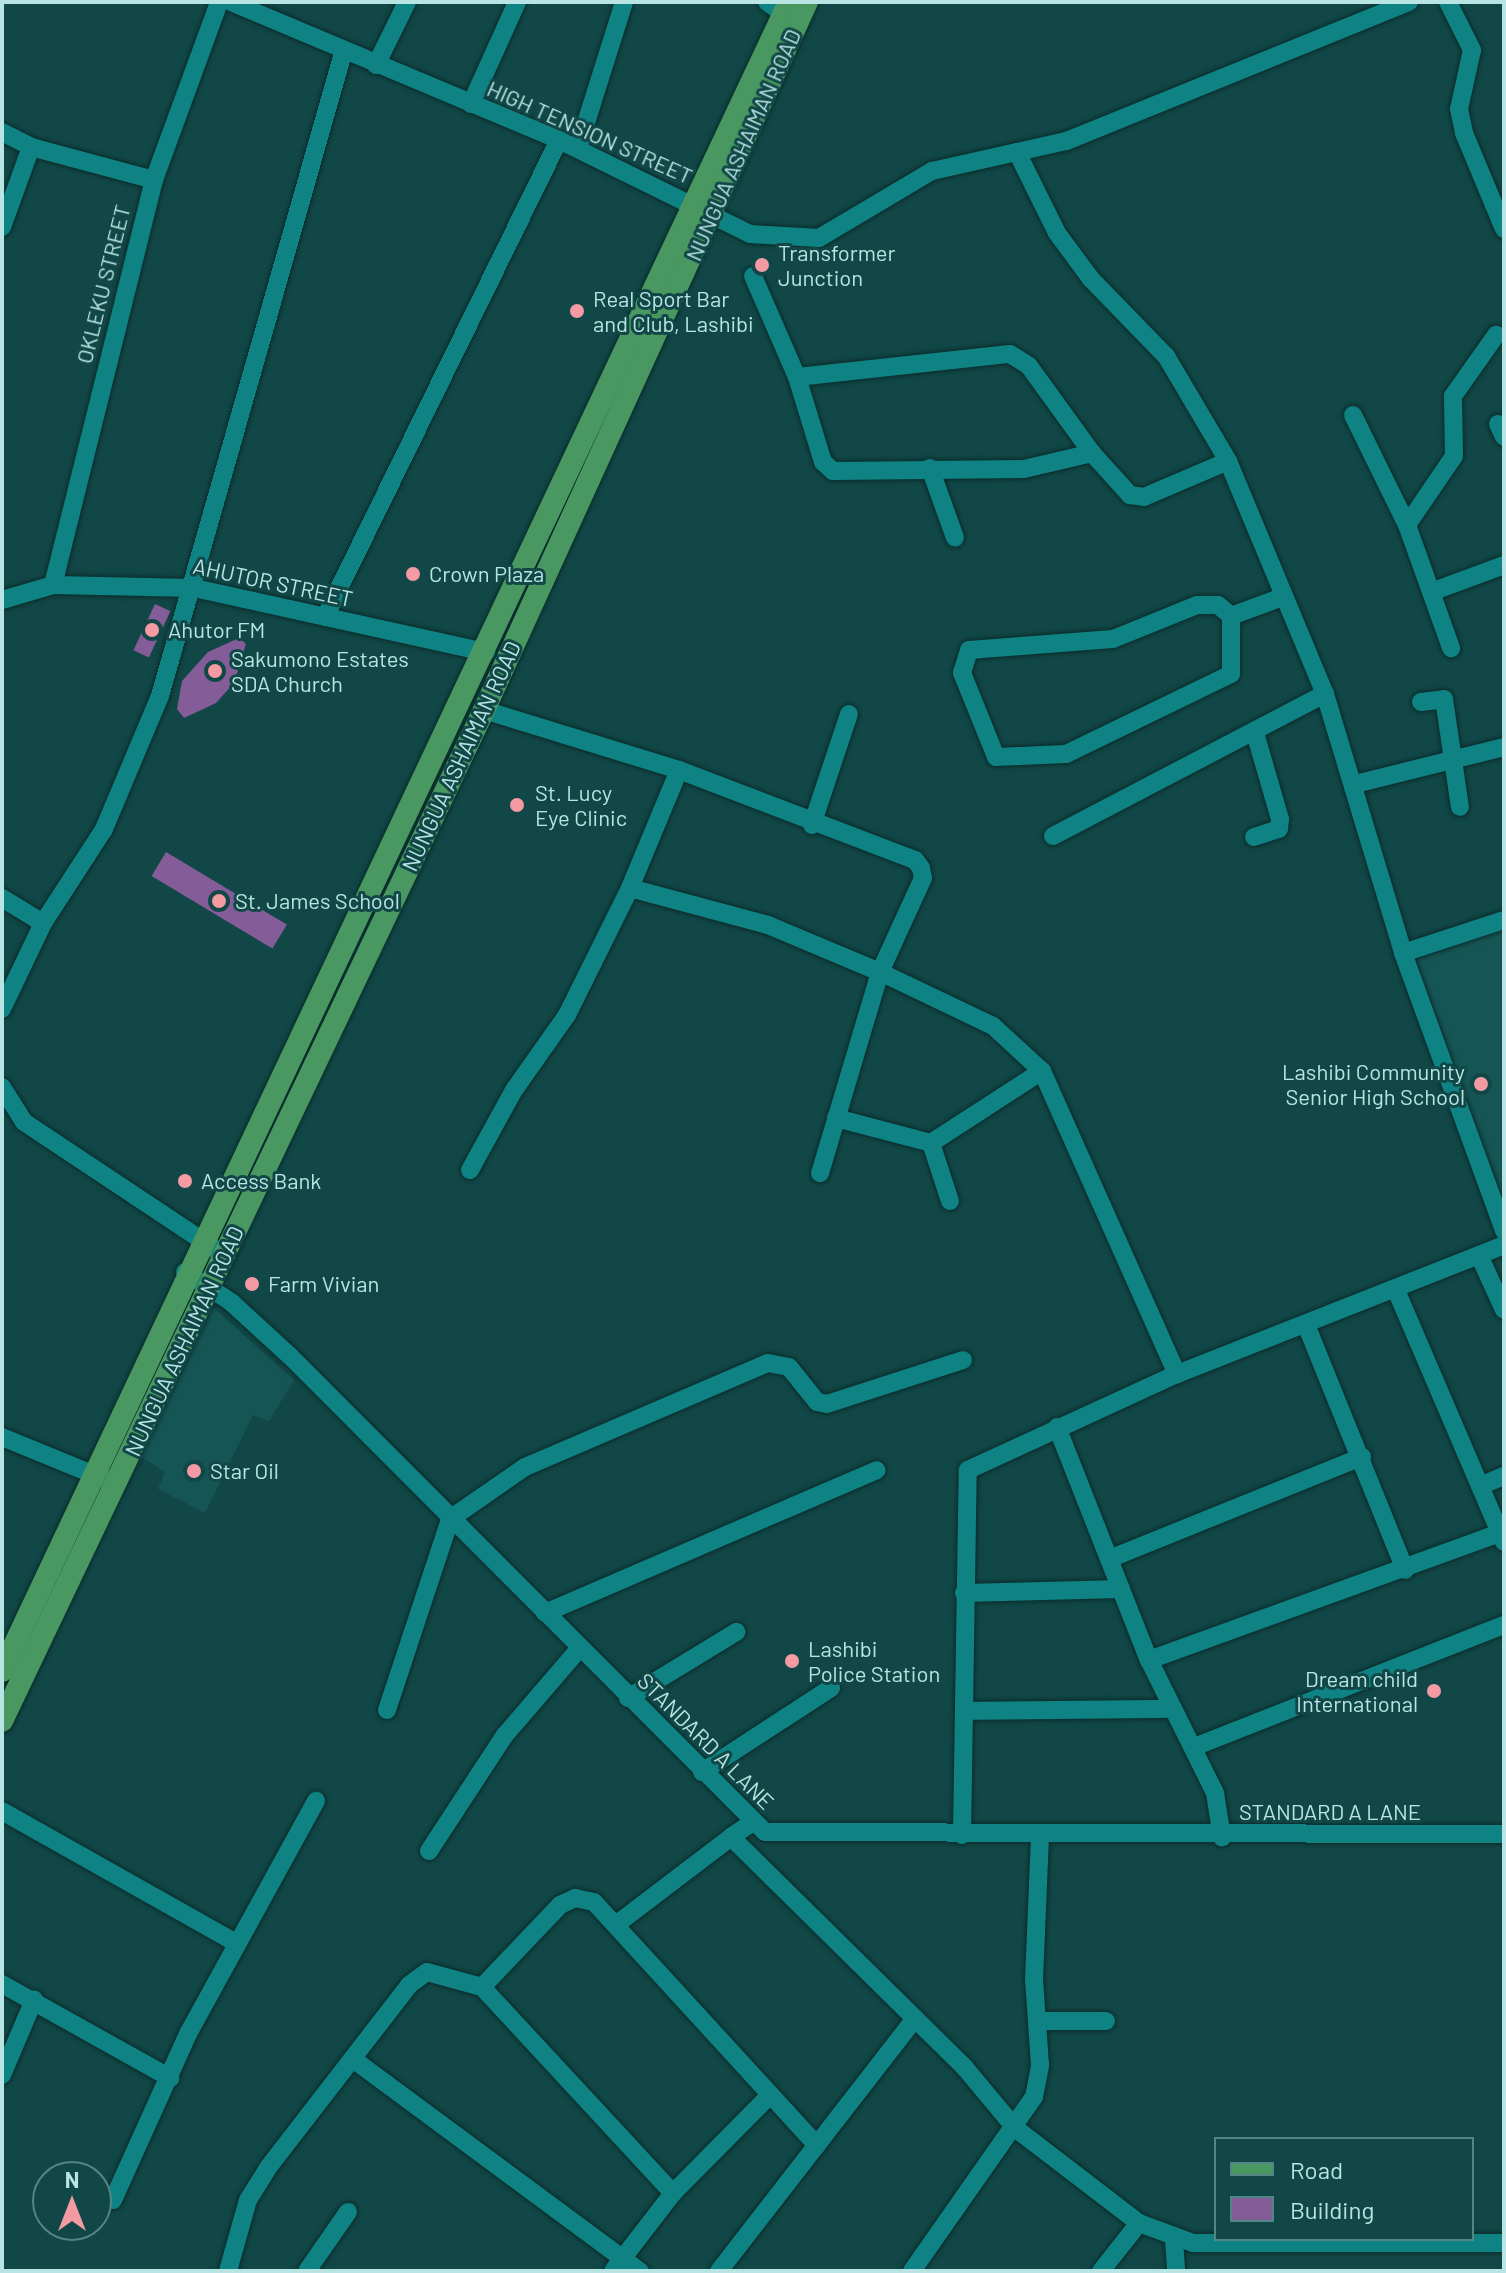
<!DOCTYPE html>
<html>
<head>
<meta charset="utf-8">
<style>
  body { margin:0 }
  #map { position:relative; width:1506px; height:2273px; overflow:hidden; background:#114847; font-family:Barlow,sans-serif }
  div>[style] { position:absolute }
  [style*='--x'] { left:calc(var(--x)*1px); top:calc(var(--y)*1px); width:calc(var(--w)*1px); rotate:calc(var(--a)*1deg) }
  .built>* { inset:0; background:#165555 }
  .building>* { inset:0; background:#845c98; transform-origin:0 0 }
  .roads { filter:drop-shadow(0 0 2px #0b2b2b) drop-shadow(0 0 2px #0b2b2b) }
  .minor>* { height:18px; margin:-9px; padding:0 9px; transform-origin:9px; border-radius:9px; background:#0f8383 }
  .major>* { height:22px; margin:-11px; padding:0 11px; transform-origin:11px; border-radius:11px; background:#499761 }
  .dots>* { width:22px; height:22px; translate:-50% -50%; box-sizing:border-box; border:4px solid #114847; border-radius:50% }
  span { translate:-50% -50%; white-space:nowrap; text-align:center; line-height:1.15; -webkit-text-stroke:6px #114847; paint-order:stroke }
  .street-label { font-size:22px; color:#b8e4e3 }
  .poi-label { font-size:22px; color:#b8e4e3 }
  .left { translate:0 -50%; text-align:left }
  .right { translate:-100% -50%; text-align:right }
  .frame { position:absolute; inset:0; border:4px solid #b8e4e3; pointer-events:none }
  .legend { position:absolute; left:1214px; top:2137px; width:260px; height:104px; box-sizing:border-box; background:#114847; border:2px solid #548685; margin:0; padding:10px 14px; list-style:none; font-size:24px; color:#b8e4e3 }
  .legend li { display:flex; align-items:center; gap:16px; height:40px }
  .legend b { width:40px; border:2px solid #548685 }
  .north { position:absolute; left:32px; top:2161px; width:80px; height:80px; box-sizing:border-box; background:#114847; border:2px solid #548685; border-radius:50%; rotate:0deg; font-size:22px; font-weight:700; line-height:32px; text-align:center; color:#b8e4e3 }
  .north::after { content:''; display:block; margin:auto; width:28px; height:36px; background:#f49aa2; clip-path:polygon(50% 0,100% 100%,50% 72%,0 100%) }
</style>
</head>
<body>
<div id="map">
  <div class="built">
    <div style="clip-path:polygon(1504px 928px,1504px 1211px,1414px 957px)"></div>
    <div style="clip-path:polygon(207px 1302px,294px 1380px,269px 1421px,253px 1415px,205px 1513px,158px 1489px,165px 1472px,135px 1453px)"></div>
  </div>
  <div class="building">
    <div style="left:155px;top:604px;width:17px;height:51px;rotate:25deg"></div>
    <div style="clip-path:polygon(239px 638px,246px 644px,234px 683px,216px 703px,184px 718px,177px 709px,182px 681px,208px 652px)"></div>
    <div style="left:166px;top:852px;width:141px;height:28px;rotate:31deg"></div>
  </div>
  <div class="roads">
    <div class="minor">
      <div style="--x:231;--y:2;--w:356;--a:22.8"></div>
      <div style="--x:559;--y:140;--w:213;--a:26.2"></div>
      <div style="--x:750;--y:234;--w:69;--a:3.3"></div>
      <div style="--x:819;--y:238;--w:131;--a:-30.7"></div>
      <div style="--x:932;--y:171;--w:87;--a:-12.6"></div>
      <div style="--x:767;--y:2;--w:19;--a:35"></div>
      <div style="--x:1409;--y:2;--w:370;--a:157.9"></div>
      <div style="--x:1066;--y:141;--w:50;--a:167.3"></div>
      <div style="--x:1017;--y:152;--w:90;--a:63.7"></div>
      <div style="--x:1057;--y:233;--w:57;--a:53.5"></div>
      <div style="--x:1091;--y:279;--w:107;--a:45.8"></div>
      <div style="--x:1166;--y:356;--w:122;--a:59.4"></div>
      <div style="--x:1228;--y:461;--w:252;--a:67.4"></div>
      <div style="--x:1325;--y:694;--w:270;--a:73.2"></div>
      <div style="--x:1403;--y:953;--w:296;--a:70"></div>
      <div style="--x:1448;--y:2;--w:54;--a:63.4"></div>
      <div style="--x:1472;--y:50;--w:60;--a:102.4"></div>
      <div style="--x:1459;--y:109;--w:25;--a:78"></div>
      <div style="--x:1464;--y:133;--w:104;--a:67.4"></div>
      <div style="--x:376;--y:65;--w:70;--a:-63.8"></div>
      <div style="--x:471;--y:104;--w:112;--a:-65.7"></div>
      <div style="--x:2;--y:132;--w:33;--a:27"></div>
      <div style="--x:31;--y:147;--w:85;--a:109.9"></div>
      <div style="--x:31;--y:147;--w:127;--a:15"></div>
      <div style="--x:578;--y:148;--w:153;--a:-72.5"></div>
      <div style="--x:753;--y:276;--w:110;--a:66.5"></div>
      <div style="--x:797;--y:377;--w:89;--a:73"></div>
      <div style="--x:823;--y:462;--w:13;--a:42"></div>
      <div style="--x:833;--y:471;--w:191;--a:-0.6"></div>
      <div style="--x:1024;--y:469;--w:70;--a:-13.2"></div>
      <div style="--x:1092;--y:453;--w:57;--a:47.9"></div>
      <div style="--x:1130;--y:495;--w:14;--a:8"></div>
      <div style="--x:1144;--y:497;--w:91;--a:-23.2"></div>
      <div style="--x:797;--y:377;--w:214;--a:-6.2"></div>
      <div style="--x:1010;--y:354;--w:22;--a:32"></div>
      <div style="--x:1029;--y:366;--w:107;--a:54.1"></div>
      <div style="--x:1353;--y:415;--w:123;--a:63.9"></div>
      <div style="--x:1407;--y:525;--w:131;--a:70.3"></div>
      <div style="--x:1498;--y:424;--w:14;--a:65"></div>
      <div style="--x:930;--y:468;--w:74;--a:70.3"></div>
      <div style="--x:1407;--y:525;--w:83;--a:-55.7"></div>
      <div style="--x:1454;--y:456;--w:60;--a:-91"></div>
      <div style="--x:1453;--y:396;--w:75;--a:-54.8"></div>
      <div style="--x:53;--y:585;--w:417;--a:-76"></div>
      <div style="--x:154;--y:180;--w:189;--a:-69.9"></div>
      <div style="--x:1431;--y:592;--w:78;--a:-20.3"></div>
      <div style="--x:2;--y:600;--w:53;--a:-16.4"></div>
      <div style="--x:53;--y:585;--w:141;--a:1.2"></div>
      <div style="--x:194;--y:588;--w:299;--a:12.4"></div>
      <div style="--x:1197;--y:605;--w:21;--a:0"></div>
      <div style="--x:1218;--y:605;--w:17;--a:40"></div>
      <div style="--x:1231;--y:616;--w:58;--a:90"></div>
      <div style="--x:1231;--y:674;--w:183;--a:154.1"></div>
      <div style="--x:1066;--y:754;--w:70;--a:177.5"></div>
      <div style="--x:996;--y:757;--w:91;--a:-112"></div>
      <div style="--x:962;--y:673;--w:24;--a:-73"></div>
      <div style="--x:969;--y:650;--w:144;--a:-4.4"></div>
      <div style="--x:1113;--y:639;--w:91;--a:-22"></div>
      <div style="--x:1231;--y:616;--w:52;--a:-20.2"></div>
      <div style="--x:325;--y:617;--w:531;--a:-63.87"></div>
      <div style="--x:1421;--y:702;--w:23;--a:-7"></div>
      <div style="--x:1444;--y:699;--w:109;--a:81.6"></div>
      <div style="--x:484;--y:710;--w:204;--a:17.1"></div>
      <div style="--x:679;--y:770;--w:128;--a:112.6"></div>
      <div style="--x:630;--y:888;--w:143;--a:15"></div>
      <div style="--x:768;--y:925;--w:121;--a:22.8"></div>
      <div style="--x:880;--y:972;--w:125;--a:25.5"></div>
      <div style="--x:993;--y:1026;--w:67;--a:42.6"></div>
      <div style="--x:1042;--y:1071;--w:332;--a:66"></div>
      <div style="--x:679;--y:770;--w:253;--a:20.9"></div>
      <div style="--x:915;--y:860;--w:10;--a:53"></div>
      <div style="--x:921;--y:868;--w:10;--a:79"></div>
      <div style="--x:923;--y:878;--w:103;--a:114.6"></div>
      <div style="--x:880;--y:972;--w:210;--a:106.6"></div>
      <div style="--x:1355;--y:784;--w:154;--a:-13.9"></div>
      <div style="--x:812;--y:825;--w:117;--a:-71.6"></div>
      <div style="--x:1053;--y:836;--w:307;--a:-27.6"></div>
      <div style="--x:1254;--y:837;--w:26;--a:-18"></div>
      <div style="--x:1279;--y:829;--w:10;--a:-84"></div>
      <div style="--x:1280;--y:819;--w:90;--a:-106.2"></div>
      <div style="--x:2;--y:898;--w:48;--a:31.4"></div>
      <div style="--x:1403;--y:953;--w:106;--a:-18.1"></div>
      <div style="--x:2;--y:1009;--w:95;--a:-64.5"></div>
      <div style="--x:43;--y:923;--w:112;--a:-57"></div>
      <div style="--x:104;--y:829;--w:144;--a:-67.2"></div>
      <div style="--x:160;--y:696;--w:669;--a:-74.11"></div>
      <div style="--x:2;--y:1087;--w:41;--a:57.8"></div>
      <div style="--x:24;--y:1122;--w:237;--a:33.6"></div>
      <div style="--x:836;--y:1118;--w:98;--a:14.7"></div>
      <div style="--x:931;--y:1143;--w:61;--a:71.9"></div>
      <div style="--x:931;--y:1143;--w:132;--a:-33"></div>
      <div style="--x:470;--y:1170;--w:91;--a:-61.2"></div>
      <div style="--x:514;--y:1090;--w:92;--a:-54.8"></div>
      <div style="--x:567;--y:1015;--w:142;--a:-63.6"></div>
      <div style="--x:1479;--y:1255;--w:60;--a:65.6"></div>
      <div style="--x:185;--y:1272;--w:55;--a:33.1"></div>
      <div style="--x:231;--y:1302;--w:80;--a:42.5"></div>
      <div style="--x:290;--y:1356;--w:672;--a:45.06"></div>
      <div style="--x:765;--y:1832;--w:739;--a:0.16"></div>
      <div style="--x:1396;--y:1290;--w:274;--a:66.8"></div>
      <div style="--x:1307;--y:1327;--w:262;--a:68"></div>
      <div style="--x:1057;--y:1427;--w:251;--a:68.5"></div>
      <div style="--x:1149;--y:1660;--w:148;--a:63.6"></div>
      <div style="--x:1215;--y:1793;--w:45;--a:81"></div>
      <div style="--x:2;--y:1437;--w:113;--a:22.3"></div>
      <div style="--x:1480;--y:1486;--w:26;--a:-23"></div>
      <div style="--x:1109;--y:1559;--w:273;--a:-22"></div>
      <div style="--x:964;--y:1593;--w:157;--a:-1.5"></div>
      <div style="--x:545;--y:1613;--w:361;--a:-23.3"></div>
      <div style="--x:1149;--y:1660;--w:373;--a:-19.9"></div>
      <div style="--x:628;--y:1698;--w:127;--a:-31.4"></div>
      <div style="--x:387;--y:1710;--w:201;--a:-71.7"></div>
      <div style="--x:450;--y:1519;--w:91;--a:-34.7"></div>
      <div style="--x:525;--y:1467;--w:264;--a:-23.2"></div>
      <div style="--x:768;--y:1363;--w:21;--a:11"></div>
      <div style="--x:789;--y:1367;--w:45;--a:51.3"></div>
      <div style="--x:817;--y:1402;--w:10;--a:11"></div>
      <div style="--x:827;--y:1404;--w:143;--a:-17.9"></div>
      <div style="--x:964;--y:1711;--w:208;--a:-0.6"></div>
      <div style="--x:1194;--y:1747;--w:333;--a:-21.5"></div>
      <div style="--x:702;--y:1772;--w:154;--a:-33.1"></div>
      <div style="--x:2;--y:1811;--w:269;--a:29.4"></div>
      <div style="--x:750;--y:1824;--w:23;--a:146"></div>
      <div style="--x:731;--y:1837;--w:329;--a:44.6"></div>
      <div style="--x:965;--y:2068;--w:78;--a:50.2"></div>
      <div style="--x:1015;--y:2128;--w:156;--a:37.5"></div>
      <div style="--x:1139;--y:2223;--w:58;--a:20.3"></div>
      <div style="--x:1193;--y:2243;--w:311;--a:0"></div>
      <div style="--x:962;--y:1835;--w:365;--a:-89.1"></div>
      <div style="--x:968;--y:1470;--w:230;--a:-24.7"></div>
      <div style="--x:1177;--y:1374;--w:352;--a:-21.5"></div>
      <div style="--x:429;--y:1851;--w:139;--a:-56.8"></div>
      <div style="--x:505;--y:1735;--w:113;--a:-49.3"></div>
      <div style="--x:617;--y:1924;--w:143;--a:-37.3"></div>
      <div style="--x:2;--y:1984;--w:193;--a:29.2"></div>
      <div style="--x:482;--y:1987;--w:113;--a:-46.4"></div>
      <div style="--x:560;--y:1905;--w:17;--a:-25"></div>
      <div style="--x:575;--y:1898;--w:19;--a:12"></div>
      <div style="--x:594;--y:1902;--w:330;--a:47.5"></div>
      <div style="--x:1038;--y:2021;--w:68;--a:0"></div>
      <div style="--x:353;--y:2059;--w:357;--a:36.5"></div>
      <div style="--x:2;--y:2075;--w:82;--a:-66.9"></div>
      <div style="--x:673;--y:2193;--w:136;--a:-45.3"></div>
      <div style="--x:113;--y:2200;--w:184;--a:-65.7"></div>
      <div style="--x:189;--y:2032;--w:264;--a:-61.2"></div>
      <div style="--x:1174;--y:2240;--w:31;--a:86"></div>
      <div style="--x:228;--y:2271;--w:74;--a:-74.3"></div>
      <div style="--x:248;--y:2200;--w:36;--a:-58"></div>
      <div style="--x:267;--y:2169;--w:232;--a:-52.3"></div>
      <div style="--x:409;--y:1985;--w:22;--a:-36"></div>
      <div style="--x:427;--y:1972;--w:57;--a:15.3"></div>
      <div style="--x:482;--y:1987;--w:281;--a:47.2"></div>
      <div style="--x:673;--y:2193;--w:98;--a:127.6"></div>
      <div style="--x:307;--y:2271;--w:72;--a:-55.2"></div>
      <div style="--x:719;--y:2271;--w:320;--a:-52.2"></div>
      <div style="--x:912;--y:2271;--w:213;--a:-55"></div>
      <div style="--x:1034;--y:2097;--w:33;--a:-79"></div>
      <div style="--x:1040;--y:2065;--w:85;--a:-94"></div>
      <div style="--x:1034;--y:1980;--w:145;--a:-87.6"></div>
      <div style="--x:1101;--y:2271;--w:61;--a:-51.6"></div>
    </div>
    <div class="major">
      <div style="--x:2;--y:1671;--w:1845;--a:-64.75"></div>
      <div style="--x:2;--y:1721;--w:1120;--a:-64.51"></div>
      <div style="--x:484;--y:710;--w:778;--a:-65.48"></div>
    </div>
  </div>
  <div class="dots">
    <div style="left:762px;top:265px;background:#f49aa2"></div>
    <div style="left:577px;top:311px;background:#f49aa2"></div>
    <div style="left:413px;top:574px;background:#f49aa2"></div>
    <div style="left:152px;top:630px;background:#f49aa2"></div>
    <div style="left:215px;top:671px;background:#f49aa2"></div>
    <div style="left:517px;top:805px;background:#f49aa2"></div>
    <div style="left:219px;top:901px;background:#f49aa2"></div>
    <div style="left:1481px;top:1084px;background:#f49aa2"></div>
    <div style="left:185px;top:1181px;background:#f49aa2"></div>
    <div style="left:252px;top:1284px;background:#f49aa2"></div>
    <div style="left:194px;top:1471px;background:#f49aa2"></div>
    <div style="left:792px;top:1661px;background:#f49aa2"></div>
    <div style="left:1434px;top:1691px;background:#f49aa2"></div>
  </div>
  <div class="street-label">
    <span style="left:590px;top:132px;rotate:24deg">HIGH TENSION STREET</span>
    <span style="left:743px;top:145px;rotate:-66deg">NUNGUA ASHAIMAN ROAD</span>
    <span style="left:103px;top:284px;rotate:-76deg">OKLEKU STREET</span>
    <span style="left:273px;top:582px;rotate:12deg">AHUTOR STREET</span>
    <span style="left:461px;top:756px;rotate:-65deg">NUNGUA ASHAIMAN ROAD</span>
    <span style="left:184px;top:1341px;rotate:-65deg">NUNGUA ASHAIMAN ROAD</span>
    <span style="left:706px;top:1741px;rotate:45deg">STANDARD A LANE</span>
    <span style="left:1330px;top:1812px">STANDARD A LANE</span>
  </div>
  <div class="poi-label">
    <span class="left" style="left:778px;top:265px">Transformer<br>Junction</span>
    <span class="left" style="left:593px;top:311px">Real Sport Bar<br>and Club, Lashibi</span>
    <span class="left" style="left:429px;top:574px">Crown Plaza</span>
    <span class="left" style="left:168px;top:630px">Ahutor FM</span>
    <span class="left" style="left:231px;top:671px">Sakumono Estates<br>SDA Church</span>
    <span class="left" style="left:535px;top:805px">St. Lucy<br>Eye Clinic</span>
    <span class="left" style="left:235px;top:901px">St. James School</span>
    <span class="right" style="left:1465px;top:1084px">Lashibi Community<br>Senior High School</span>
    <span class="left" style="left:201px;top:1181px">Access Bank</span>
    <span class="left" style="left:268px;top:1284px">Farm Vivian</span>
    <span class="left" style="left:210px;top:1471px">Star Oil</span>
    <span class="left" style="left:808px;top:1661px">Lashibi<br>Police Station</span>
    <span class="right" style="left:1418px;top:1691px">Dream child<br>International</span>
  </div>
  <div class="frame"></div>
  <ul class="legend">
  <li><b style="height:10px;background:#499761"></b>Road</li>
  <li><b style="height:22px;background:#845c98"></b>Building</li>
  </ul>
  <div class="north">N</div>
</div>
</body>
</html>
